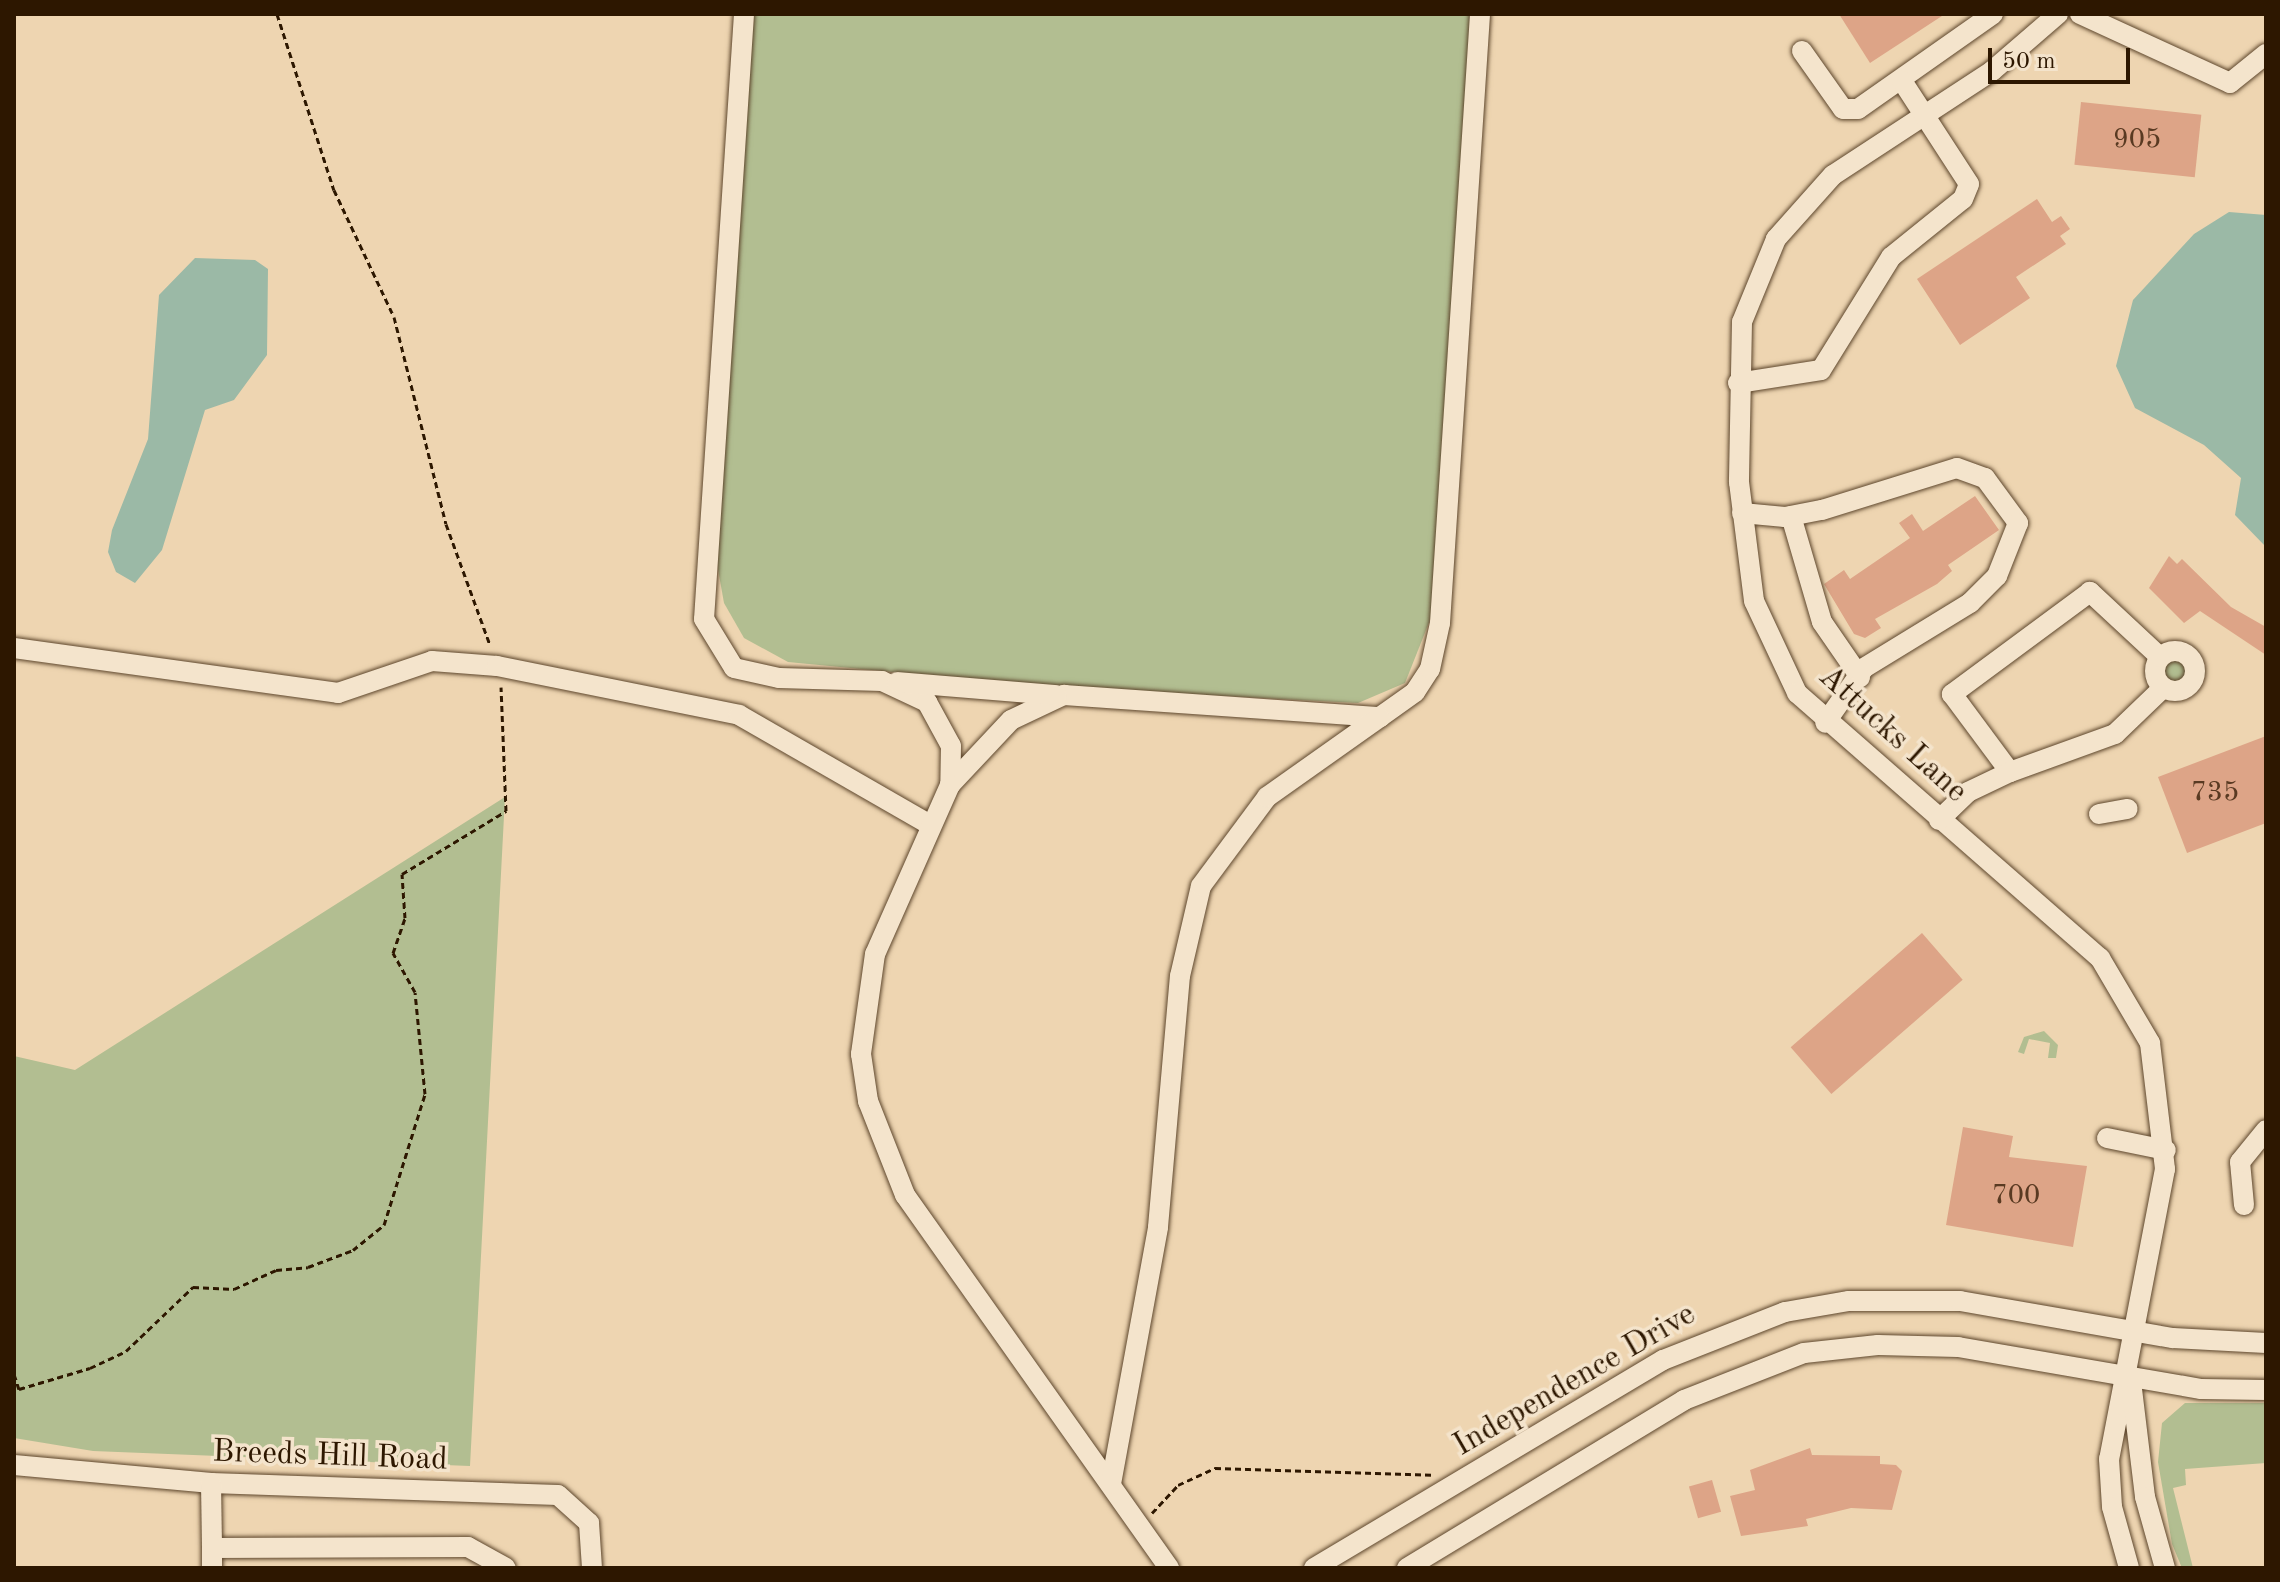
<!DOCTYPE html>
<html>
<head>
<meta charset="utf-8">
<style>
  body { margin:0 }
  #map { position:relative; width:2280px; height:1582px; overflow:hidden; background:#eed5b1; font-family:"Old Standard TT",serif }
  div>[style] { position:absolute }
  .green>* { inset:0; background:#b2be91 }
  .round { border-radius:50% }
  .water>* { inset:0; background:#9bb9a6 }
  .building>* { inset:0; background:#dda487; transform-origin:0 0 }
  .path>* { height:3px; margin-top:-1.5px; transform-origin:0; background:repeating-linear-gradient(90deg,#2d1700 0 6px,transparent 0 10px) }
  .roads { filter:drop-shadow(0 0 2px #5d462c) drop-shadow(0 0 2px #5d462c) }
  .minor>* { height:20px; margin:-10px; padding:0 10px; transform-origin:10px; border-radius:10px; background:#f4e4cc }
  .minor>.ring { margin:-10px; padding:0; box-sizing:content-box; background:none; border:20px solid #f4e4cc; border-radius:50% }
  span { translate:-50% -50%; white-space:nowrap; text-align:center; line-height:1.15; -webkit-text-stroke:7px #f4e4cc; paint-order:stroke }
  .number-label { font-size:28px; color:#593a22 }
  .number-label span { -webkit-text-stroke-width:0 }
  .street-label { font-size:32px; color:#2d1700 }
  .frame { position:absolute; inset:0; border:16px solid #2d1700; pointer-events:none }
  .scale { position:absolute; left:1988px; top:48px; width:142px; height:36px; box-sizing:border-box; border:4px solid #2d1700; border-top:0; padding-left:10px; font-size:24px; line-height:28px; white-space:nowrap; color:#2d1700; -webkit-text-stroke:6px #f4e4cc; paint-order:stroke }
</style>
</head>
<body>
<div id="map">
  <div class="green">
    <div style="clip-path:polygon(754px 14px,1472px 14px,1432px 615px,1405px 683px,1358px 703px,1050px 687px,788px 662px,744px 638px,724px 603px,716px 558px)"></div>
    <div class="round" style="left:2163px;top:659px;width:24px;height:24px"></div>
    <div style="clip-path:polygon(505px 797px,470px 1466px,93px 1451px,14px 1438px,14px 1056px,75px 1070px)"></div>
    <div style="clip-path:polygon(2044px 1031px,2058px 1045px,2056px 1058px,2048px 1058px,2050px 1043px,2029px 1039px,2024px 1054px,2018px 1052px,2024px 1037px)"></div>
    <div style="clip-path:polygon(2185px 1403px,2266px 1403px,2266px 1463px,2185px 1469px,2186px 1485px,2173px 1488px,2193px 1568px,2182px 1568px,2172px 1544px,2158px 1462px,2162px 1423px)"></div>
  </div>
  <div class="water">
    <div style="clip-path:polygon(2229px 212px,2266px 215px,2266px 547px,2235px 515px,2241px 478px,2204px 445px,2135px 408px,2116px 366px,2133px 300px,2194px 234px)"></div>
    <div style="clip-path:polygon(195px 258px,255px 260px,268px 269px,267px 355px,234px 400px,205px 410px,162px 550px,135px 583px,116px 572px,108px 552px,112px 530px,148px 439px,159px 295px)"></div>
  </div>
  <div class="building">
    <div style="clip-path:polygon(1839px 14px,1945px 14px,1870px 63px)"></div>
    <div style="left:2081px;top:102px;width:121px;height:63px;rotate:6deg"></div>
    <div style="clip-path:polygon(2037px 199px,2052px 222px,2061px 216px,2070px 229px,2060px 236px,2066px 244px,2016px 277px,2030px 298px,1960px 345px,1917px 279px)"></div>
    <div style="clip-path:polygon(1975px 496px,1999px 530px,1948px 565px,1952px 571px,1937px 584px,1875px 619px,1881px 628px,1865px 638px,1854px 634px,1824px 584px,1844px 570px,1850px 579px,1910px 538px,1899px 523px,1912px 514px,1923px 531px)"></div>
    <div style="clip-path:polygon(2169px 556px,2177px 564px,2182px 559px,2231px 607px,2266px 627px,2266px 655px,2200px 611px,2184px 623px,2149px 588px)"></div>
    <div style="clip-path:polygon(2266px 736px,2266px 823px,2187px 853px,2158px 777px)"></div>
    <div style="left:1922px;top:933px;width:62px;height:174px;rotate:49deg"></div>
    <div style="clip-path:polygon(1963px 1127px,2013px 1136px,2009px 1157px,2087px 1166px,2073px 1247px,1946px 1225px)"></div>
    <div style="clip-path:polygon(1810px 1448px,1812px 1455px,1880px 1456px,1880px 1464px,1896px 1465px,1902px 1471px,1892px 1510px,1851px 1508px,1806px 1519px,1808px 1526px,1741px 1536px,1730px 1496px,1755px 1490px,1750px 1470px)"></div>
    <div style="left:1712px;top:1480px;width:33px;height:24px;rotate:74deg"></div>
  </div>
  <div class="path">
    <div style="left:277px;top:14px;width:185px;rotate:72.1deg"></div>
    <div style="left:334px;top:190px;width:140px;rotate:64.7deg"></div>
    <div style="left:394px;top:317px;width:213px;rotate:75.9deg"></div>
    <div style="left:446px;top:524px;width:129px;rotate:70deg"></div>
    <div style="left:14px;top:1374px;width:16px;rotate:72deg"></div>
    <div style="left:19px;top:1389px;width:74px;rotate:-16.5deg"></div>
    <div style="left:90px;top:1368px;width:40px;rotate:-25deg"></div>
    <div style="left:126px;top:1351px;width:93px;rotate:-43.7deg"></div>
    <div style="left:193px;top:1287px;width:41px;rotate:2.8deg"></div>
    <div style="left:234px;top:1289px;width:46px;rotate:-24.3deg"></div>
    <div style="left:276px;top:1270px;width:32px;rotate:-5deg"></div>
    <div style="left:308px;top:1267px;width:48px;rotate:-20.7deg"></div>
    <div style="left:353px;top:1250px;width:40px;rotate:-39deg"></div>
    <div style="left:384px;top:1225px;width:137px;rotate:-72.6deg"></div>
    <div style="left:425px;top:1094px;width:102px;rotate:-95.6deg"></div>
    <div style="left:415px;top:992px;width:45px;rotate:-119.4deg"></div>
    <div style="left:393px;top:953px;width:37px;rotate:-71deg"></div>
    <div style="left:405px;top:918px;width:44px;rotate:-93.9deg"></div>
    <div style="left:402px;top:874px;width:122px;rotate:-31.2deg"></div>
    <div style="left:506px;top:811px;width:124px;rotate:-92.3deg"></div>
    <div style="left:1152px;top:1513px;width:38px;rotate:-47deg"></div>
    <div style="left:1178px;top:1485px;width:41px;rotate:-24.7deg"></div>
    <div style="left:1215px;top:1468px;width:217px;rotate:1.8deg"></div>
  </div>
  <div class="roads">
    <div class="minor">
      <div style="left:744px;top:14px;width:606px;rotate:93.78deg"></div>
      <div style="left:704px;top:619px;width:57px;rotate:58.5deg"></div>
      <div style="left:734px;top:668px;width:46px;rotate:12.5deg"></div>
      <div style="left:779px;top:678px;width:103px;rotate:1.7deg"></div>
      <div style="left:882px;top:681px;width:50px;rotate:25deg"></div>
      <div style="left:927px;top:702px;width:50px;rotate:61.4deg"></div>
      <div style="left:951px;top:746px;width:39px;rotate:91deg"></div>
      <div style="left:950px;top:785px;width:89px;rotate:-46.8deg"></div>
      <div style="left:1011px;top:720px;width:59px;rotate:-25.3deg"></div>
      <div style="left:1064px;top:695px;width:317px;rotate:4deg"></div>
      <div style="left:1380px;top:717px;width:43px;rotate:-35.5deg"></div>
      <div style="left:1415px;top:692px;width:27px;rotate:-57deg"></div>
      <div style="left:1430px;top:669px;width:47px;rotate:-77.7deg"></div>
      <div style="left:1440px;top:623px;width:610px;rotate:-86.24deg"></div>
      <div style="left:2058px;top:14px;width:87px;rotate:139.2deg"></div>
      <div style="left:1992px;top:71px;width:190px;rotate:146.8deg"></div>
      <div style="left:1833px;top:175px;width:86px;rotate:131.7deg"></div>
      <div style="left:1776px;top:239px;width:90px;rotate:112.3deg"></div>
      <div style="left:1742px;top:322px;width:160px;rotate:91.1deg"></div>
      <div style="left:1739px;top:482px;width:120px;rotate:82.8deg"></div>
      <div style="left:1754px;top:601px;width:102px;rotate:64.9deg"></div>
      <div style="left:1797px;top:693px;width:403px;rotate:41.2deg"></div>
      <div style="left:2100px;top:958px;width:99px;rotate:59.5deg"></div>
      <div style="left:2150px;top:1043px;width:127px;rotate:83.2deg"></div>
      <div style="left:2165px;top:1169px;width:295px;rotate:100.9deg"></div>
      <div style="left:2109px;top:1459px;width:48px;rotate:86.4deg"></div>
      <div style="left:2112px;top:1507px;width:63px;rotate:74.4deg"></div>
      <div style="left:2080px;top:14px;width:165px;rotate:24.7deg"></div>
      <div style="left:2230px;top:83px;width:46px;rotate:-38.9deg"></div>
      <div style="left:1802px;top:51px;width:71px;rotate:54.7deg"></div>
      <div style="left:1843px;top:109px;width:15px"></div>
      <div style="left:1858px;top:109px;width:165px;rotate:-35.1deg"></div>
      <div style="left:1738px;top:383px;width:84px;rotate:-8.9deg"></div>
      <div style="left:1821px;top:370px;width:133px;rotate:-58.2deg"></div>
      <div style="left:1891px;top:257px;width:92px;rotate:-38.9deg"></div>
      <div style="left:1963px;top:199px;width:16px;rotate:-68deg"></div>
      <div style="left:1969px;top:184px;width:123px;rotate:-123deg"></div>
      <div style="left:1742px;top:513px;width:43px;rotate:5.3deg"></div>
      <div style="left:1785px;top:517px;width:38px;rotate:-11deg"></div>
      <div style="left:1822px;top:510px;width:141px;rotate:-17.3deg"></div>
      <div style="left:1957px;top:468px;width:30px;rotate:20deg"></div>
      <div style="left:1985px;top:478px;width:56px;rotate:53.7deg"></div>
      <div style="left:2018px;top:523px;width:57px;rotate:111.6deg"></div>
      <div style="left:1997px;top:576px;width:38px;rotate:135deg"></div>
      <div style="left:1970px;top:603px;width:124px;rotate:148.5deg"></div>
      <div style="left:1864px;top:668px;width:67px;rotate:125.3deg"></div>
      <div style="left:1791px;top:516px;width:110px;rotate:73.7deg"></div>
      <div style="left:1822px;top:622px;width:67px;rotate:55.4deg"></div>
      <div style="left:14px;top:648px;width:327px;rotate:7.9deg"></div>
      <div style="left:338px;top:693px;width:99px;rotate:-18.8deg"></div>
      <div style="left:432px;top:661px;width:65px;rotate:4.4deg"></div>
      <div style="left:497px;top:666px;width:247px;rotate:11.4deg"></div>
      <div style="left:739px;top:715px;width:220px;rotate:29.9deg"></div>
      <div class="ring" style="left:2155px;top:651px;width:20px;height:20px"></div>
      <div style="left:2160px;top:657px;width:96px;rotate:-137.1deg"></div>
      <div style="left:2090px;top:592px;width:172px;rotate:143.5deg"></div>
      <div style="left:1952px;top:694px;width:97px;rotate:53.4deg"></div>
      <div style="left:2010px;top:772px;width:112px;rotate:-19.9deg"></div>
      <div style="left:2115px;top:734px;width:66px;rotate:-43.8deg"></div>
      <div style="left:897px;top:682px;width:160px;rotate:4.7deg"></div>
      <div style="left:950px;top:785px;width:185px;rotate:113.9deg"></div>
      <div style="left:875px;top:954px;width:101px;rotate:98deg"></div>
      <div style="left:861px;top:1054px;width:48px;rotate:81.5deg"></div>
      <div style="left:868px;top:1101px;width:101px;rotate:68.5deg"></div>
      <div style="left:905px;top:1195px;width:457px;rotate:54.7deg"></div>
      <div style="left:2099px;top:814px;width:29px;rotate:-10deg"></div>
      <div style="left:1939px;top:820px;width:40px;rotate:-44deg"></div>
      <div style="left:1968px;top:792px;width:47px;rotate:-25.5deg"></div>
      <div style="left:2107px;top:1138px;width:60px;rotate:11.5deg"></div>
      <div style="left:2244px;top:1205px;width:43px;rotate:-95.3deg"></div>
      <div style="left:2240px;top:1162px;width:41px;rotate:-50.9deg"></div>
      <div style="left:2131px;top:1381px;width:117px;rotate:83.1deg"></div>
      <div style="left:2145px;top:1497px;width:74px;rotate:74.3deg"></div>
      <div style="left:14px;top:1465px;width:198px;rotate:5.2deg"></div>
      <div style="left:211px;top:1483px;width:347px;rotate:2deg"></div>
      <div style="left:558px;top:1495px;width:42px;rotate:42.1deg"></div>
      <div style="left:589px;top:1523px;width:45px;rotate:86.2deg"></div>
      <div style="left:211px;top:1483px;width:65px;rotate:89.1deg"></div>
      <div style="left:212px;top:1548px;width:256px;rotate:-0.2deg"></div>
      <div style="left:468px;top:1547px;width:43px;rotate:28.9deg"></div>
      <div style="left:1111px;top:1484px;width:261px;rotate:-79.6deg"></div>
      <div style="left:1158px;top:1227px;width:252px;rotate:-85deg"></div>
      <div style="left:1180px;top:976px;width:92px;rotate:-76.9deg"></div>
      <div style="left:1201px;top:886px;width:111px;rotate:-53.4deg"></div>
      <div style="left:1267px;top:797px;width:138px;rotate:-35.3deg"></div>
      <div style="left:212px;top:1568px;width:20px;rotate:-90deg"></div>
      <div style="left:1314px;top:1568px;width:406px;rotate:-30.8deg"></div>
      <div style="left:1663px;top:1360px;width:131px;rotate:-21.5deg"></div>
      <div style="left:1785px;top:1312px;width:65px;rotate:-9.8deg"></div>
      <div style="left:1849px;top:1301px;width:111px"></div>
      <div style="left:1960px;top:1301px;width:216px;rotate:9.9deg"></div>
      <div style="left:2173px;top:1338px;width:93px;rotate:3.1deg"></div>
      <div style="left:1407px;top:1568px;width:324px;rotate:-31.2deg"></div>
      <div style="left:1684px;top:1400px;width:129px;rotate:-21.4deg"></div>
      <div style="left:1804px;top:1353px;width:74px;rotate:-6.2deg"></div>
      <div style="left:1878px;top:1345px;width:80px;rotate:1.4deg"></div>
      <div style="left:1958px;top:1347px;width:247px;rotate:9.8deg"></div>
      <div style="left:2201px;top:1389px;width:65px;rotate:0.9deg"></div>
    </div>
  </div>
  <div class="number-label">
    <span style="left:2137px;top:140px">905</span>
    <span style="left:2215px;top:793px">735</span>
    <span style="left:2016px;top:1196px">700</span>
  </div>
  <div class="street-label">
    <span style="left:1892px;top:735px;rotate:42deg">Attucks Lane</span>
    <span style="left:1575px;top:1381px;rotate:-30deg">Independence Drive</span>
    <span style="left:330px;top:1457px;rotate:2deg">Breeds Hill Road</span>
  </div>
  <div class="frame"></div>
  <div class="scale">50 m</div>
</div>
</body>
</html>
